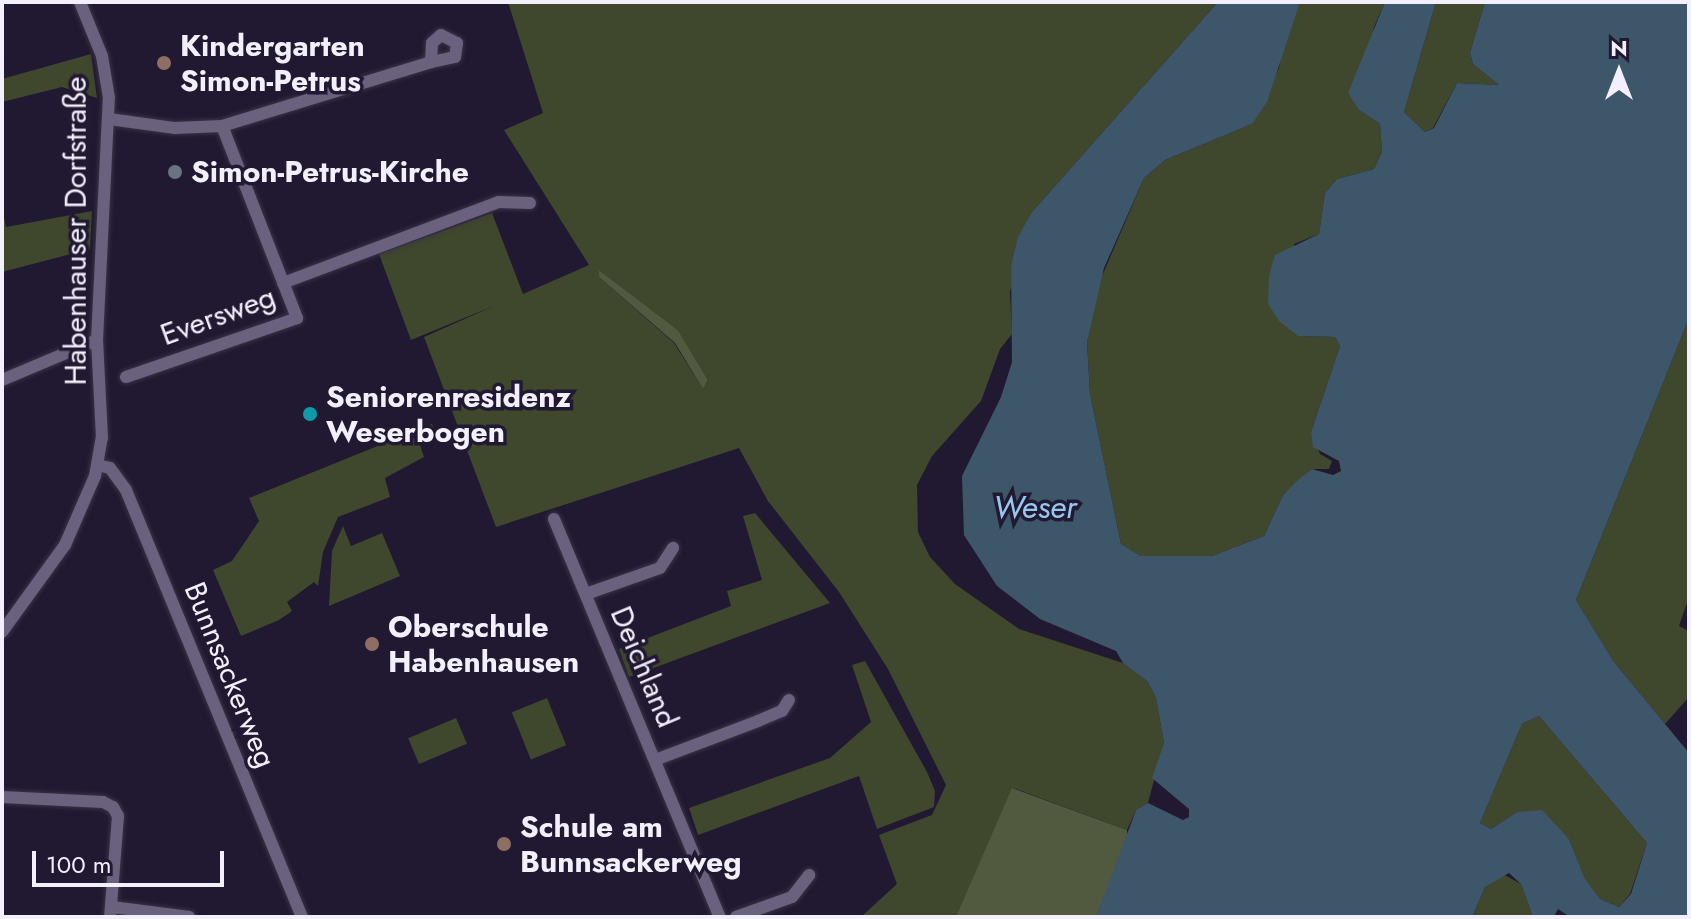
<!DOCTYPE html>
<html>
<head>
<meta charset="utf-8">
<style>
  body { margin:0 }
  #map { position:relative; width:1691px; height:919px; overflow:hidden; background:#211931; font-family:Jost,sans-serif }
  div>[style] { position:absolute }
  .green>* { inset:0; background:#3f472d; transform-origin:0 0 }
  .forest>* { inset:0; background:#515a3e }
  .water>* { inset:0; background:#3d566a }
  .roads { filter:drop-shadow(0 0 2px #393346) drop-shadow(0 0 2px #393346) }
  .minor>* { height:12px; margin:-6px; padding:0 6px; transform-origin:6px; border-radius:6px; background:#6a617e }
  .dots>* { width:22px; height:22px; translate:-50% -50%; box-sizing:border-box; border:4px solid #211931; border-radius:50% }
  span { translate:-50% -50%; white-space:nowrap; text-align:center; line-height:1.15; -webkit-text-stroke:7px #211931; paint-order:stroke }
  .poi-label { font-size:30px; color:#f3effd; font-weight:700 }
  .left { translate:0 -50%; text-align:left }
  .street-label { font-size:30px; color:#f3effd }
  .water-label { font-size:32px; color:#97c7ee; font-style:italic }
  .frame { position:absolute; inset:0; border:4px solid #f3effd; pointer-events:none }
  .north { position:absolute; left:1579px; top:32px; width:80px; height:80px; -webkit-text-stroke:6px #211931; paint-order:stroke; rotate:0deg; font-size:22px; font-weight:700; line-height:32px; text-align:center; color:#f3effd }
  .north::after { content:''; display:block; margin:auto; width:28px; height:36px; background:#f3effd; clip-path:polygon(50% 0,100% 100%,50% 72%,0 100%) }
  .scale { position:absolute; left:32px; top:851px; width:192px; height:36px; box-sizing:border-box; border:4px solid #f3effd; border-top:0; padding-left:10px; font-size:24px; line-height:28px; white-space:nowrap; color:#f3effd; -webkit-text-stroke:6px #211931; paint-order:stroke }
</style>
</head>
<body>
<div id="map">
  <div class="green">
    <div style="clip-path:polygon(evenodd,508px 2px,1218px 2px,1032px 212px,1010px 292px,1012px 334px,1000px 349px,981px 401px,932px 456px,917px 485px,918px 532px,930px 557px,955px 584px,1019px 629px,1123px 663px,1148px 682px,1156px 698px,1164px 743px,1148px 803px,1136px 810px,1127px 830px,1013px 788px,1059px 917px,861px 917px,897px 884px,879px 835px,932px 815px,946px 785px,888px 669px,839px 592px,768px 501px,739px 448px,496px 527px,424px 337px,496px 305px,411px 340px,379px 254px,492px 213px,523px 294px,589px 265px,504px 130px,543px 113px,508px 2px,599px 270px,678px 330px,708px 380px,703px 389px,674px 343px,599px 277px,599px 270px)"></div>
    <div style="clip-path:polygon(1300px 2px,1385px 2px,1374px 27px,1359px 110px,1380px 124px,1382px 152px,1374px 169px,1337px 179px,1325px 193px,1319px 234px,1294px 244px,1298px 336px,1335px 337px,1340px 346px,1311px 432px,1320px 454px,1332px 461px,1329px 469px,1312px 469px,1283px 495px,1264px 536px,1212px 556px,1141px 556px,1121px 544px,1090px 394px,1087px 342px,1097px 288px,1144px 178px,1165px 160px,1252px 124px,1279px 68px,1284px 38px)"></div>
    <div style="clip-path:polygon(1436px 2px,1485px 2px,1470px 53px,1473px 64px,1499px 85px,1457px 83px,1433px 128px,1425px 132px,1404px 112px)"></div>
    <div style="clip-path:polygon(91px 54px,97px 98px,62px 87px,2px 102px,2px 79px)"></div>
    <div style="clip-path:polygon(2px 208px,6px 227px,92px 211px,90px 249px,2px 272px)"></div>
    <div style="clip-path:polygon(1689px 318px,1689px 597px,1679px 626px,1689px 631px,1689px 697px,1665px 724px,1614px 662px,1576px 600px)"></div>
    <div style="clip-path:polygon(432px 424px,438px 437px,420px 445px,424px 457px,385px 478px,390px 497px,338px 517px,323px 552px,318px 586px,314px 582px,287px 602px,292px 611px,279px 620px,241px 636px,213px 570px,232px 561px,259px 521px,249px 498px)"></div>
    <div style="clip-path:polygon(755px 513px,830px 603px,629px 677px,619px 649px,731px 606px,727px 591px,762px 580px,743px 516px)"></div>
    <div style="clip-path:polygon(343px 526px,351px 546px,382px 533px,400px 576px,329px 606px,332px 551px)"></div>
    <div style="clip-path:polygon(865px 661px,927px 772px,935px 791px,934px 807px,877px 829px,859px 776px,698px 835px,689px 808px,830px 758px,871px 722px,852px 665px)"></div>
    <div style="left:547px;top:698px;width:51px;height:38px;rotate:68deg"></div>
    <div style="clip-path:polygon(1539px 716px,1647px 843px,1630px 894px,1619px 907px,1600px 899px,1585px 880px,1569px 839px,1517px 812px,1491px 829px,1480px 823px,1522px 724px)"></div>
    <div style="left:456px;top:718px;width:28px;height:52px;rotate:67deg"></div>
    <div style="clip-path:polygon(1501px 873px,1521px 884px,1533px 917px,1472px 917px,1485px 887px)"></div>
  </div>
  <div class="forest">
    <div style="clip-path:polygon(599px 270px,678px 330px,708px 380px,703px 389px,675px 343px,599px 277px)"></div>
    <div style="clip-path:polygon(1012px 788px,1127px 830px,1127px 843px,1096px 917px,956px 917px)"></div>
  </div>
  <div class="water">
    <div style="clip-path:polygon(evenodd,1218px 2px,1300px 2px,1267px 102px,1252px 124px,1165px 160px,1144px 178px,1104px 268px,1087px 342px,1090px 394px,1121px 544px,1141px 556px,1212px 556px,1264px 536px,1283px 495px,1298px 480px,1312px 469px,1333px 475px,1341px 471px,1339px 461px,1313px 447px,1311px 432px,1340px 346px,1335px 337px,1298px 336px,1279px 321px,1268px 304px,1269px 276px,1275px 255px,1319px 234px,1325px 193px,1337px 179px,1374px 169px,1382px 152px,1380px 124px,1359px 110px,1348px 93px,1385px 2px,1436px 2px,1404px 112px,1425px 132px,1434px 128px,1457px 83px,1499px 85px,1473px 64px,1470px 53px,1485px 2px,1689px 2px,1689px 318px,1576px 600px,1614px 662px,1689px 753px,1689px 917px,1570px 917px,1558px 909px,1554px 917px,1533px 917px,1521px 884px,1509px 873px,1485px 887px,1472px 917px,1096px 917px,1136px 810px,1148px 803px,1183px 820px,1189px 817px,1189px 809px,1152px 778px,1164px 743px,1156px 698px,1148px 682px,1123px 663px,1116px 651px,1040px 619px,997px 586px,964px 535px,962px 476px,1001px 397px,1012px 362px,1011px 266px,1018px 237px,1032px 212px,1218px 2px,1539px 716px,1647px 843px,1631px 894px,1619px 907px,1600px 899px,1585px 879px,1569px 839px,1542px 810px,1517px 812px,1491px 829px,1480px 823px,1522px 724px,1539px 716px)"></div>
  </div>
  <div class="roads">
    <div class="minor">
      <div style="left:441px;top:35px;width:18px;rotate:27deg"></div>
      <div style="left:457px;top:43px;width:14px;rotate:98deg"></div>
      <div style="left:455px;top:57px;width:25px;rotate:168deg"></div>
      <div style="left:431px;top:62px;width:19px;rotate:-87deg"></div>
      <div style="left:432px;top:43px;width:12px;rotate:-42deg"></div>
      <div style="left:109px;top:119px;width:67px;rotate:7.8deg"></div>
      <div style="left:175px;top:128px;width:47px;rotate:-2.4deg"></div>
      <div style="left:222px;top:126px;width:219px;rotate:-17deg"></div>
      <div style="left:283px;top:283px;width:230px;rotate:-20.6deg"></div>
      <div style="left:498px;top:202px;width:32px;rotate:2deg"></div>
      <div style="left:126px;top:377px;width:181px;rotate:-19deg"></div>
      <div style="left:297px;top:318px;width:206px;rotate:-111.3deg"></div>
      <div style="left:2px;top:380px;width:103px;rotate:-22.8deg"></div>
      <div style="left:97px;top:465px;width:13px;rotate:13deg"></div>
      <div style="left:110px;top:468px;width:27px;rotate:54deg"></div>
      <div style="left:126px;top:490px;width:462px;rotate:67.6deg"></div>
      <div style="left:554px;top:519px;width:431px;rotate:67.4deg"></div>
      <div style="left:586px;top:594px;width:78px;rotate:-19.4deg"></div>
      <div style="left:660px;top:568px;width:24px;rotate:-57deg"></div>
      <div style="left:2px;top:632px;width:107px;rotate:-54.1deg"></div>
      <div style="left:65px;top:545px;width:75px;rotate:-66.5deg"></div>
      <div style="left:95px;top:476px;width:39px;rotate:-80deg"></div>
      <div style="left:102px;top:438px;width:98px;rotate:-92.9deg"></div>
      <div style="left:97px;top:340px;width:242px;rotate:-87.2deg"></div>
      <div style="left:109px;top:98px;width:43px;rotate:-99.5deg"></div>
      <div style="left:102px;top:56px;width:58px;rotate:-112.2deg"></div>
      <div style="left:655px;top:760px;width:110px;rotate:-20.7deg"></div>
      <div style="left:758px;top:721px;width:26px;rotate:-23deg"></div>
      <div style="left:782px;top:711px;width:13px;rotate:-58deg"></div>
      <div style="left:2px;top:797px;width:101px;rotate:2.8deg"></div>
      <div style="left:103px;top:802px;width:11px;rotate:27deg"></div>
      <div style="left:113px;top:807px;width:10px;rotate:61deg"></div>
      <div style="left:118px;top:816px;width:101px;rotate:94.5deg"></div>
      <div style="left:112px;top:907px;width:78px;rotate:7.4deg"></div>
      <div style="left:736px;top:917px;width:59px;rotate:-19.7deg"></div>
      <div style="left:792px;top:897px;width:28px;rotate:-52deg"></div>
    </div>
  </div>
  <div class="dots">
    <div style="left:164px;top:63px;background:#8d6e63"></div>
    <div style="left:175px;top:172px;background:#6b7280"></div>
    <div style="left:310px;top:414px;background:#0f9aa8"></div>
    <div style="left:372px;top:644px;background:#8d6e63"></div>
    <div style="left:504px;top:844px;background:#8d6e63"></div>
  </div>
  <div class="poi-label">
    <span class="left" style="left:180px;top:63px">Kindergarten<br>Simon-Petrus</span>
    <span class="left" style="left:191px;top:172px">Simon-Petrus-Kirche</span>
    <span class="left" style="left:326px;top:414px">Seniorenresidenz<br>Weserbogen</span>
    <span class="left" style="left:388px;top:644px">Oberschule<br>Habenhausen</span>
    <span class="left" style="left:520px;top:844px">Schule am<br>Bunnsackerweg</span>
  </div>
  <div class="street-label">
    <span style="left:76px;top:231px;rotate:-90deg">Habenhauser Dorfstraße</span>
    <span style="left:218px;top:316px;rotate:-20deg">Eversweg</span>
    <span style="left:644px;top:667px;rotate:67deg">Deichland</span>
    <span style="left:230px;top:675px;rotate:68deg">Bunnsackerweg</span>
  </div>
  <div class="water-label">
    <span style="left:1035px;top:507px">Weser</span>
  </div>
  <div class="frame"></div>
  <div class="north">N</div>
  <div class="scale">100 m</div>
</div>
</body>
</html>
